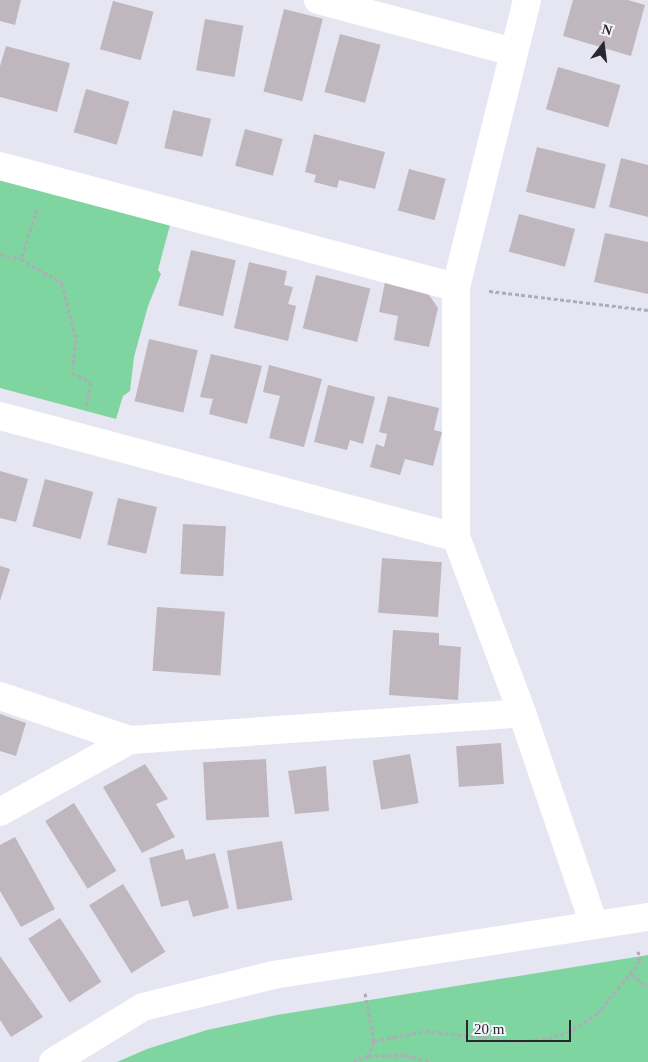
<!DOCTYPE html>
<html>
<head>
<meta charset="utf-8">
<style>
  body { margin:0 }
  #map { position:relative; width:648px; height:1062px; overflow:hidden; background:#e6e6f2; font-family:"Times New Roman",serif }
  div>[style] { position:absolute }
  .green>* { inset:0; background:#7fd5a0 }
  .building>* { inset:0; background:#bfb6be; transform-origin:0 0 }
  .path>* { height:3px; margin-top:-1.5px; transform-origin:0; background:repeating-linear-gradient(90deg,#adadb7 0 4px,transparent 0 6.5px) }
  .street>* { height:28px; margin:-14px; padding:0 14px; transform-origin:14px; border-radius:14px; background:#fff }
  .secondary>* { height:28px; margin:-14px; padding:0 14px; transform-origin:14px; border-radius:14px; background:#fff }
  span { translate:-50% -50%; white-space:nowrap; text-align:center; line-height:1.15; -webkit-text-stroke:4px #f4f3fd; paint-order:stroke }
  .north { position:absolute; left:578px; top:20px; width:50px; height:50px; -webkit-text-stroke:4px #f4f3fd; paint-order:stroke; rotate:15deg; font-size:14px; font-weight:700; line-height:20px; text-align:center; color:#29292d }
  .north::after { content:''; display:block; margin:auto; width:18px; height:22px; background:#29292d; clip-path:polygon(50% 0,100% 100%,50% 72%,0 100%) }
  .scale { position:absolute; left:466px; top:1020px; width:105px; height:22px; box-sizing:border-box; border:2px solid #29292d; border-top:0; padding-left:6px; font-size:15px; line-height:18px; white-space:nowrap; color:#29292d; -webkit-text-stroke:4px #f4f3fd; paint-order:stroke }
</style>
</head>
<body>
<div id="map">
  <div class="green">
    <div style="clip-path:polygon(0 180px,170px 225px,158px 270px,161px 274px,148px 306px,134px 357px,130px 391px,123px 396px,116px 419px,0 388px)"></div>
    <div style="clip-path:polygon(648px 955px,648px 1062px,117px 1062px,147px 1049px,207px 1030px,277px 1015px)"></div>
  </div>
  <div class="building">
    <div style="clip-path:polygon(0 0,21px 0,15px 25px,0 21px)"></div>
    <div style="clip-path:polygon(573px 0,628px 0,645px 5px,631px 56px,563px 36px)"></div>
    <div style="left:113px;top:1px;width:42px;height:50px;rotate:15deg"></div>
    <div style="left:284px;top:9px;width:40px;height:85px;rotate:14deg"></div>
    <div style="left:205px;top:19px;width:39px;height:52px;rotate:10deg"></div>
    <div style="left:340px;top:34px;width:42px;height:60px;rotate:15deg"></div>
    <div style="clip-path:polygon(6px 46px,70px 63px,57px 112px,0 97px,0 66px)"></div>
    <div style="left:558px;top:67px;width:65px;height:44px;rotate:16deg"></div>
    <div style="left:86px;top:89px;width:45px;height:45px;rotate:16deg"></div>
    <div style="left:173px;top:110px;width:39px;height:39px;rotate:13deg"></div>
    <div style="left:245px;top:129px;width:39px;height:38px;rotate:15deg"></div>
    <div style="clip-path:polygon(314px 134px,385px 152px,375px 189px,339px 180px,337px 188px,314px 182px,316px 175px,305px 172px)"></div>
    <div style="left:537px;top:147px;width:71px;height:46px;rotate:14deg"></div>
    <div style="clip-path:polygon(621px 158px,648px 165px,648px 217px,609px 207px)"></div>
    <div style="left:409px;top:169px;width:38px;height:43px;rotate:15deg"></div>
    <div style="left:519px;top:214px;width:58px;height:39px;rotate:15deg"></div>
    <div style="clip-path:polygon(605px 233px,648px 242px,648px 294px,594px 282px)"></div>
    <div style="left:191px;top:250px;width:46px;height:57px;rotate:13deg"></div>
    <div style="clip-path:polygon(249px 262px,287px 271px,284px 285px,293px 287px,288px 304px,296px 306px,288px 341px,234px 328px)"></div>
    <div style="left:316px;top:275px;width:56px;height:55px;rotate:14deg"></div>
    <div style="clip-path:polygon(385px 282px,427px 292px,438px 308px,429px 347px,394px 340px,398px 316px,379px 312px)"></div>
    <div style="left:149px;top:339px;width:50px;height:64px;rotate:13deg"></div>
    <div style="clip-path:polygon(211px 354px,262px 366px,247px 424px,209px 414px,213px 399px,200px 397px)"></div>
    <div style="clip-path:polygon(269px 365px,322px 379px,304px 447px,269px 438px,280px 396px,263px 392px)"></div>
    <div style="clip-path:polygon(328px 385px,375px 397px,363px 444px,350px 440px,347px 450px,314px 442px)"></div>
    <div style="clip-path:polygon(388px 396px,439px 408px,434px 430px,442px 432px,433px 466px,405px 459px,400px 475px,370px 467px,376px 444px,384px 447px,387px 434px,379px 432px)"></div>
    <div style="clip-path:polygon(0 471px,28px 479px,16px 522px,0 518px)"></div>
    <div style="left:45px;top:479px;width:50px;height:49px;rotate:15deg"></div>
    <div style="left:118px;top:498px;width:40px;height:48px;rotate:13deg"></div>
    <div style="left:183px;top:524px;width:43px;height:50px;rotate:3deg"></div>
    <div style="left:382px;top:558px;width:60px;height:55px;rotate:4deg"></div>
    <div style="clip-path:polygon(0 566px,10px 569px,0 601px)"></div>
    <div style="left:157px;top:607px;width:68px;height:64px;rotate:4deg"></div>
    <div style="clip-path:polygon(393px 630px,439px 633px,439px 645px,461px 647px,458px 700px,389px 695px)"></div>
    <div style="clip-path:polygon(0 714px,26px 723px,16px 756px,0 751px)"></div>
    <div style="left:501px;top:743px;width:41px;height:45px;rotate:86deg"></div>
    <div style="left:410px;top:754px;width:50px;height:38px;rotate:80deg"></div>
    <div style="left:266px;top:759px;width:58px;height:63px;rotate:87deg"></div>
    <div style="clip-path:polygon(145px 764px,168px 799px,156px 804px,175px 837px,142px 853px,103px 787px)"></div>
    <div style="clip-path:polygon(326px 766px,329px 811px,295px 814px,288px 771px)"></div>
    <div style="left:74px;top:803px;width:80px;height:34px;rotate:58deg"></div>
    <div style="clip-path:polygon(15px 837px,55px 909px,21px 927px,0 891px,0 845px)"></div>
    <div style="left:282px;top:841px;width:60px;height:56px;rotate:80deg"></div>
    <div style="clip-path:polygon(183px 849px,186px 860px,215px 853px,229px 908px,193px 917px,188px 900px,161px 907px,149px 858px)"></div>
    <div style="left:123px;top:884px;width:80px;height:40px;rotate:58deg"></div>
    <div style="left:60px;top:918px;width:76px;height:38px;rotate:57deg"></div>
    <div style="clip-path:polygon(0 956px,43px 1017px,11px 1037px,0 1020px)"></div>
  </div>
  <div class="path">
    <div style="left:37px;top:209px;width:52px;rotate:107.7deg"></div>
    <div style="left:21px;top:259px;width:48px;rotate:30.3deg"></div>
    <div style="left:62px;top:283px;width:59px;rotate:76.2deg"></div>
    <div style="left:76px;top:340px;width:33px;rotate:97deg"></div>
    <div style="left:72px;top:373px;width:21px;rotate:25deg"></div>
    <div style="left:91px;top:382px;width:24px;rotate:102deg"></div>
    <div style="left:0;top:254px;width:22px;rotate:13deg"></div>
    <div style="left:489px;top:291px;width:160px;rotate:6.8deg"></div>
    <div style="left:631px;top:974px;width:21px;rotate:37deg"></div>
    <div style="left:365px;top:993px;width:49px;rotate:79.4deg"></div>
    <div style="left:374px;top:1041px;width:16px;rotate:112deg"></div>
    <div style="left:374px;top:1041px;width:52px;rotate:-11.1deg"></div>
    <div style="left:425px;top:1031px;width:92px;rotate:6.3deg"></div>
    <div style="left:516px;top:1041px;width:32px;rotate:-4deg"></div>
    <div style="left:548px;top:1039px;width:27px;rotate:-20deg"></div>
    <div style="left:573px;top:1030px;width:29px;rotate:-34deg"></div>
    <div style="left:597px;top:1014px;width:68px;rotate:-50.9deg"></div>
    <div style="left:640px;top:961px;width:10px;rotate:-101deg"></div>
    <div style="left:353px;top:1062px;width:16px;rotate:-22deg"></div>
    <div style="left:368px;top:1056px;width:38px;rotate:-2deg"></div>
    <div style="left:406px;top:1055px;width:25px;rotate:16deg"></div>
  </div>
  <div class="street">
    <div style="left:318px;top:0;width:202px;rotate:14.9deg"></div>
    <div style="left:527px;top:0;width:296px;rotate:103.9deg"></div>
    <div style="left:456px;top:287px;width:250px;rotate:90deg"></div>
    <div style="left:456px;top:537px;width:188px;rotate:69.4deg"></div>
    <div style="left:522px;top:713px;width:224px;rotate:71.2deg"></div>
    <div style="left:0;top:166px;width:472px;rotate:14.9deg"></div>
    <div style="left:0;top:416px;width:472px;rotate:14.9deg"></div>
    <div style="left:0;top:696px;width:137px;rotate:18.7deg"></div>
    <div style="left:0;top:812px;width:149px;rotate:-29deg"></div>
    <div style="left:130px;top:740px;width:393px;rotate:-3.9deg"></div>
  </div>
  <div class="secondary">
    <div style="left:53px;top:1062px;width:105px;rotate:-31.4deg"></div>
    <div style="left:143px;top:1007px;width:134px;rotate:-13.8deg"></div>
    <div style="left:273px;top:975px;width:379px;rotate:-8.8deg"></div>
  </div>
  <div class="north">N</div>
  <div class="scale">20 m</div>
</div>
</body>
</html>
